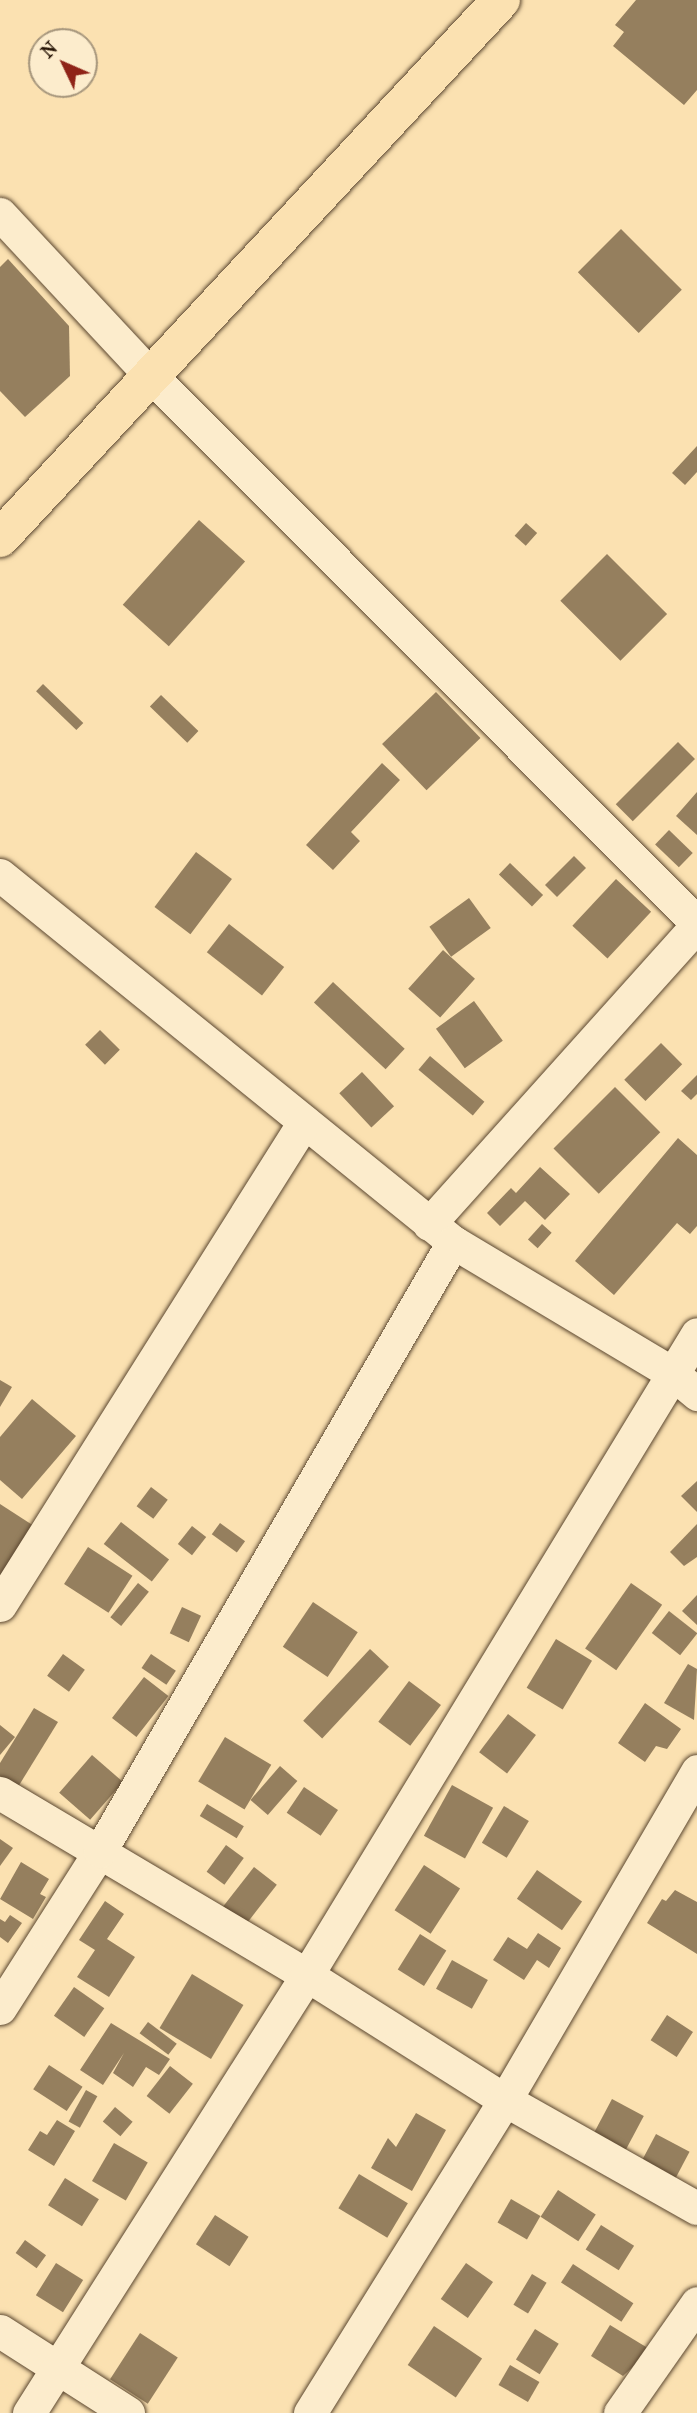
<!DOCTYPE html>
<html>
<head>
<meta charset="utf-8">
<style>
  body { margin:0 }
  #map { position:relative; width:697px; height:2413px; overflow:hidden; background:#fbe1b1; font-family:"IM FELL French Canon",serif }
  div>[style] { position:absolute }
  .building>* { inset:0; background:#957f5e; transform-origin:0 0 }
  .roads { filter:drop-shadow(0 0 2px #5b4730) drop-shadow(0 0 2px #5b4730) }
  .minor>* { height:33px; margin:-16.5px; padding:0 16.5px; transform-origin:16.5px; border-radius:16.5px; background:#fceccc }
  .major>* { height:38px; margin:-19px; padding:0 19px; transform-origin:19px; border-radius:19px; background:#fbe1b1 }
  span { translate:-50% -50%; white-space:nowrap; text-align:center; line-height:1.15; -webkit-text-stroke:7px #fceccc; paint-order:stroke }
  .north { position:absolute; left:28px; top:28px; width:70px; height:70px; box-sizing:border-box; background:#fceccc; border:2px solid #a6967c; border-radius:50%; rotate:314deg; font-size:19px; font-weight:700; line-height:28px; text-align:center; color:#261405 }
  .north::after { content:''; display:block; margin:auto; width:24px; height:32px; background:#8f2418; clip-path:polygon(50% 0,100% 100%,50% 72%,0 100%) }
</style>
</head>
<body>
<div id="map">
  <div class="building">
    <div style="clip-path:polygon(636px 0,697px 0,697px 90px,684px 105px,613px 46px,624px 32px,615px 25px)"></div>
    <div style="left:621px;top:229px;width:86px;height:61px;rotate:45deg"></div>
    <div style="clip-path:polygon(8px 259px,69px 326px,70px 376px,25px 417px,0 391px,0 267px)"></div>
    <div style="clip-path:polygon(697px 446px,697px 472px,685px 485px,672px 473px)"></div>
    <div style="left:199px;top:520px;width:62px;height:114px;rotate:42deg"></div>
    <div style="left:526px;top:523px;width:15px;height:17px;rotate:42deg"></div>
    <div style="left:607px;top:554px;width:85px;height:66px;rotate:45deg"></div>
    <div style="left:43px;top:684px;width:56px;height:10px;rotate:44deg"></div>
    <div style="left:436px;top:692px;width:64px;height:75px;rotate:46deg"></div>
    <div style="left:161px;top:695px;width:52px;height:16px;rotate:44deg"></div>
    <div style="left:678px;top:742px;width:24px;height:88px;rotate:45deg"></div>
    <div style="clip-path:polygon(382px 763px,400px 780px,351px 832px,360px 841px,333px 870px,306px 845px)"></div>
    <div style="clip-path:polygon(697px 792px,697px 835px,676px 816px)"></div>
    <div style="left:669px;top:830px;width:33px;height:20px;rotate:44deg"></div>
    <div style="left:196px;top:852px;width:45px;height:69px;rotate:37deg"></div>
    <div style="left:574px;top:856px;width:17px;height:41px;rotate:45deg"></div>
    <div style="left:510px;top:863px;width:46px;height:16px;rotate:44deg"></div>
    <div style="left:616px;top:879px;width:48px;height:64px;rotate:43deg"></div>
    <div style="left:469px;top:898px;width:37px;height:49px;rotate:54deg"></div>
    <div style="left:229px;top:924px;width:70px;height:36px;rotate:38deg"></div>
    <div style="left:443px;top:950px;width:43px;height:52px;rotate:42deg"></div>
    <div style="left:333px;top:982px;width:98px;height:28px;rotate:43deg"></div>
    <div style="left:474px;top:1001px;width:49px;height:47px;rotate:54deg"></div>
    <div style="left:100px;top:1030px;width:28px;height:21px;rotate:45deg"></div>
    <div style="left:661px;top:1043px;width:30px;height:52px;rotate:45deg"></div>
    <div style="left:430px;top:1056px;width:71px;height:18px;rotate:40deg"></div>
    <div style="left:362px;top:1072px;width:47px;height:31px;rotate:47deg"></div>
    <div style="clip-path:polygon(697px 1075px,697px 1094px,691px 1100px,681px 1091px)"></div>
    <div style="left:615px;top:1087px;width:64px;height:87px;rotate:45deg"></div>
    <div style="clip-path:polygon(678px 1138px,697px 1155px,697px 1226px,690px 1234px,677px 1223px,614px 1295px,575px 1261px)"></div>
    <div style="clip-path:polygon(540px 1167px,570px 1194px,545px 1220px,525px 1201px,500px 1226px,487px 1213px,511px 1188px,516px 1193px)"></div>
    <div style="left:542px;top:1224px;width:13px;height:21px;rotate:42deg"></div>
    <div style="clip-path:polygon(0 1380px,12px 1387px,0 1407px)"></div>
    <div style="clip-path:polygon(32px 1399px,76px 1436px,22px 1499px,0 1480px,0 1437px)"></div>
    <div style="clip-path:polygon(697px 1481px,697px 1512px,681px 1496px)"></div>
    <div style="left:151px;top:1487px;width:21px;height:24px;rotate:37deg"></div>
    <div style="clip-path:polygon(0 1504px,34px 1526px,0 1577px)"></div>
    <div style="left:121px;top:1522px;width:61px;height:28px;rotate:38deg"></div>
    <div style="left:220px;top:1523px;width:31px;height:14px;rotate:36deg"></div>
    <div style="clip-path:polygon(697px 1524px,697px 1557px,684px 1566px,670px 1552px)"></div>
    <div style="left:192px;top:1526px;width:18px;height:23px;rotate:38deg"></div>
    <div style="left:88px;top:1547px;width:53px;height:44px;rotate:33deg"></div>
    <div style="left:138px;top:1583px;width:14px;height:44px;rotate:39deg"></div>
    <div style="left:631px;top:1583px;width:38px;height:80px;rotate:35deg"></div>
    <div style="clip-path:polygon(697px 1595px,697px 1625px,682px 1611px)"></div>
    <div style="left:313px;top:1602px;width:54px;height:54px;rotate:34deg"></div>
    <div style="left:182px;top:1607px;width:21px;height:29px;rotate:25deg"></div>
    <div style="left:669px;top:1611px;width:36px;height:28px;rotate:38deg"></div>
    <div style="left:556px;top:1639px;width:42px;height:57px;rotate:31deg"></div>
    <div style="left:370px;top:1649px;width:26px;height:98px;rotate:43deg"></div>
    <div style="left:63px;top:1654px;width:27px;height:27px;rotate:36deg"></div>
    <div style="left:151px;top:1654px;width:30px;height:17px;rotate:34deg"></div>
    <div style="clip-path:polygon(688px 1664px,697px 1669px,694px 1720px,664px 1703px)"></div>
    <div style="left:144px;top:1677px;width:31px;height:52px;rotate:38deg"></div>
    <div style="left:409px;top:1681px;width:40px;height:51px;rotate:37deg"></div>
    <div style="clip-path:polygon(645px 1703px,681px 1729px,667px 1749px,656px 1746px,645px 1762px,618px 1743px)"></div>
    <div style="clip-path:polygon(34px 1708px,58px 1722px,18px 1787px,0 1776px,0 1763px)"></div>
    <div style="left:508px;top:1714px;width:35px;height:48px;rotate:37deg"></div>
    <div style="clip-path:polygon(0 1725px,15px 1737px,0 1755px)"></div>
    <div style="left:225px;top:1737px;width:54px;height:52px;rotate:31deg"></div>
    <div style="left:92px;top:1755px;width:41px;height:50px;rotate:41deg"></div>
    <div style="left:280px;top:1766px;width:23px;height:45px;rotate:41deg"></div>
    <div style="left:452px;top:1785px;width:47px;height:58px;rotate:29deg"></div>
    <div style="left:304px;top:1787px;width:41px;height:31px;rotate:34deg"></div>
    <div style="left:207px;top:1804px;width:43px;height:14px;rotate:31deg"></div>
    <div style="left:504px;top:1806px;width:29px;height:43px;rotate:31deg"></div>
    <div style="clip-path:polygon(0 1839px,13px 1848px,0 1866px)"></div>
    <div style="left:226px;top:1845px;width:22px;height:33px;rotate:36deg"></div>
    <div style="clip-path:polygon(21px 1862px,49px 1879px,40px 1894px,46px 1897px,33px 1919px,0 1899px)"></div>
    <div style="left:424px;top:1865px;width:43px;height:54px;rotate:33deg"></div>
    <div style="left:254px;top:1867px;width:29px;height:61px;rotate:38deg"></div>
    <div style="left:537px;top:1870px;width:55px;height:35px;rotate:35deg"></div>
    <div style="clip-path:polygon(675px 1890px,697px 1902px,697px 1954px,647px 1923px,662px 1899px,666px 1901px)"></div>
    <div style="clip-path:polygon(105px 1901px,124px 1914px,107px 1939px,135px 1957px,109px 1997px,77px 1977px,95px 1950px,79px 1940px)"></div>
    <div style="clip-path:polygon(10px 1915px,22px 1923px,8px 1943px,0 1937px,0 1919px,5px 1922px)"></div>
    <div style="clip-path:polygon(538px 1933px,561px 1948px,549px 1968px,537px 1960px,524px 1980px,493px 1960px,508px 1937px,527px 1949px)"></div>
    <div style="left:420px;top:1934px;width:31px;height:42px;rotate:32deg"></div>
    <div style="left:452px;top:1960px;width:41px;height:33px;rotate:29deg"></div>
    <div style="left:192px;top:1974px;width:60px;height:63px;rotate:31deg"></div>
    <div style="left:74px;top:1987px;width:37px;height:35px;rotate:35deg"></div>
    <div style="left:667px;top:2015px;width:31px;height:30px;rotate:33deg"></div>
    <div style="left:148px;top:2022px;width:36px;height:14px;rotate:37deg"></div>
    <div style="clip-path:polygon(111px 2023px,170px 2059px,159px 2075px,146px 2067px,133px 2087px,113px 2073px,124px 2053px,103px 2085px,80px 2070px)"></div>
    <div style="left:49px;top:2065px;width:40px;height:29px;rotate:33deg"></div>
    <div style="left:170px;top:2066px;width:29px;height:38px;rotate:38deg"></div>
    <div style="left:86px;top:2090px;width:13px;height:36px;rotate:29deg"></div>
    <div style="left:612px;top:2099px;width:36px;height:40px;rotate:28deg"></div>
    <div style="left:115px;top:2107px;width:23px;height:19px;rotate:40deg"></div>
    <div style="clip-path:polygon(416px 2113px,446px 2130px,412px 2191px,371px 2168px,388px 2138px,396px 2147px)"></div>
    <div style="clip-path:polygon(57px 2120px,75px 2131px,54px 2166px,28px 2150px,40px 2131px,47px 2135px)"></div>
    <div style="left:656px;top:2134px;width:38px;height:33px;rotate:28deg"></div>
    <div style="left:114px;top:2143px;width:39px;height:44px;rotate:30deg"></div>
    <div style="left:359px;top:2174px;width:57px;height:40px;rotate:31deg"></div>
    <div style="left:65px;top:2178px;width:40px;height:32px;rotate:32deg"></div>
    <div style="left:558px;top:2190px;width:45px;height:32px;rotate:33deg"></div>
    <div style="left:511px;top:2199px;width:34px;height:27px;rotate:30deg"></div>
    <div style="left:215px;top:2215px;width:40px;height:35px;rotate:33deg"></div>
    <div style="left:601px;top:2225px;width:39px;height:29px;rotate:32deg"></div>
    <div style="left:25px;top:2240px;width:26px;height:16px;rotate:36deg"></div>
    <div style="left:56px;top:2263px;width:32px;height:38px;rotate:32deg"></div>
    <div style="left:466px;top:2263px;width:33px;height:44px;rotate:35deg"></div>
    <div style="left:573px;top:2264px;width:72px;height:22px;rotate:33deg"></div>
    <div style="left:532px;top:2274px;width:17px;height:36px;rotate:31deg"></div>
    <div style="clip-path:polygon(610px 2325px,651px 2350px,623px 2376px,591px 2356px)"></div>
    <div style="left:434px;top:2326px;width:58px;height:47px;rotate:34deg"></div>
    <div style="left:535px;top:2329px;width:28px;height:36px;rotate:32deg"></div>
    <div style="left:140px;top:2333px;width:45px;height:55px;rotate:33deg"></div>
    <div style="left:510px;top:2365px;width:34px;height:23px;rotate:30deg"></div>
  </div>
  <div class="roads">
    <div class="minor">
      <div style="left:0;top:214px;width:223px;rotate:47deg"></div>
      <div style="left:152px;top:377px;width:771px;rotate:45.05deg"></div>
      <div style="left:0;top:875px;width:583px;rotate:39.01deg"></div>
      <div style="left:453px;top:1242px;width:255px;rotate:30.9deg"></div>
      <div style="left:672px;top:1373px;width:33px;rotate:40deg"></div>
      <div style="left:429px;top:1224px;width:402px;rotate:-48.1deg"></div>
      <div style="left:0;top:1605px;width:571px;rotate:-57.81deg"></div>
      <div style="left:0;top:1793px;width:357px;rotate:30.7deg"></div>
      <div style="left:307px;top:1975px;width:234px;rotate:32.3deg"></div>
      <div style="left:505px;top:2100px;width:220px;rotate:29.4deg"></div>
      <div style="left:0;top:2008px;width:186px;rotate:-57.5deg"></div>
      <div style="left:100px;top:1851px;width:704px;rotate:-59.9deg"></div>
      <div style="left:0;top:2331px;width:152px;rotate:32.6deg"></div>
      <div style="left:29px;top:2413px;width:519px;rotate:-57.6deg"></div>
      <div style="left:307px;top:1975px;width:750px;rotate:-58.68deg"></div>
      <div style="left:310px;top:2413px;width:369px;rotate:-58.1deg"></div>
      <div style="left:505px;top:2100px;width:381px;rotate:-59.7deg"></div>
      <div style="left:620px;top:2413px;width:134px;rotate:-55deg"></div>
    </div>
    <div class="major">
      <div style="left:0;top:538px;width:735px;rotate:-47.04deg"></div>
    </div>
  </div>
  <div class="north">N</div>
</div>
</body>
</html>
